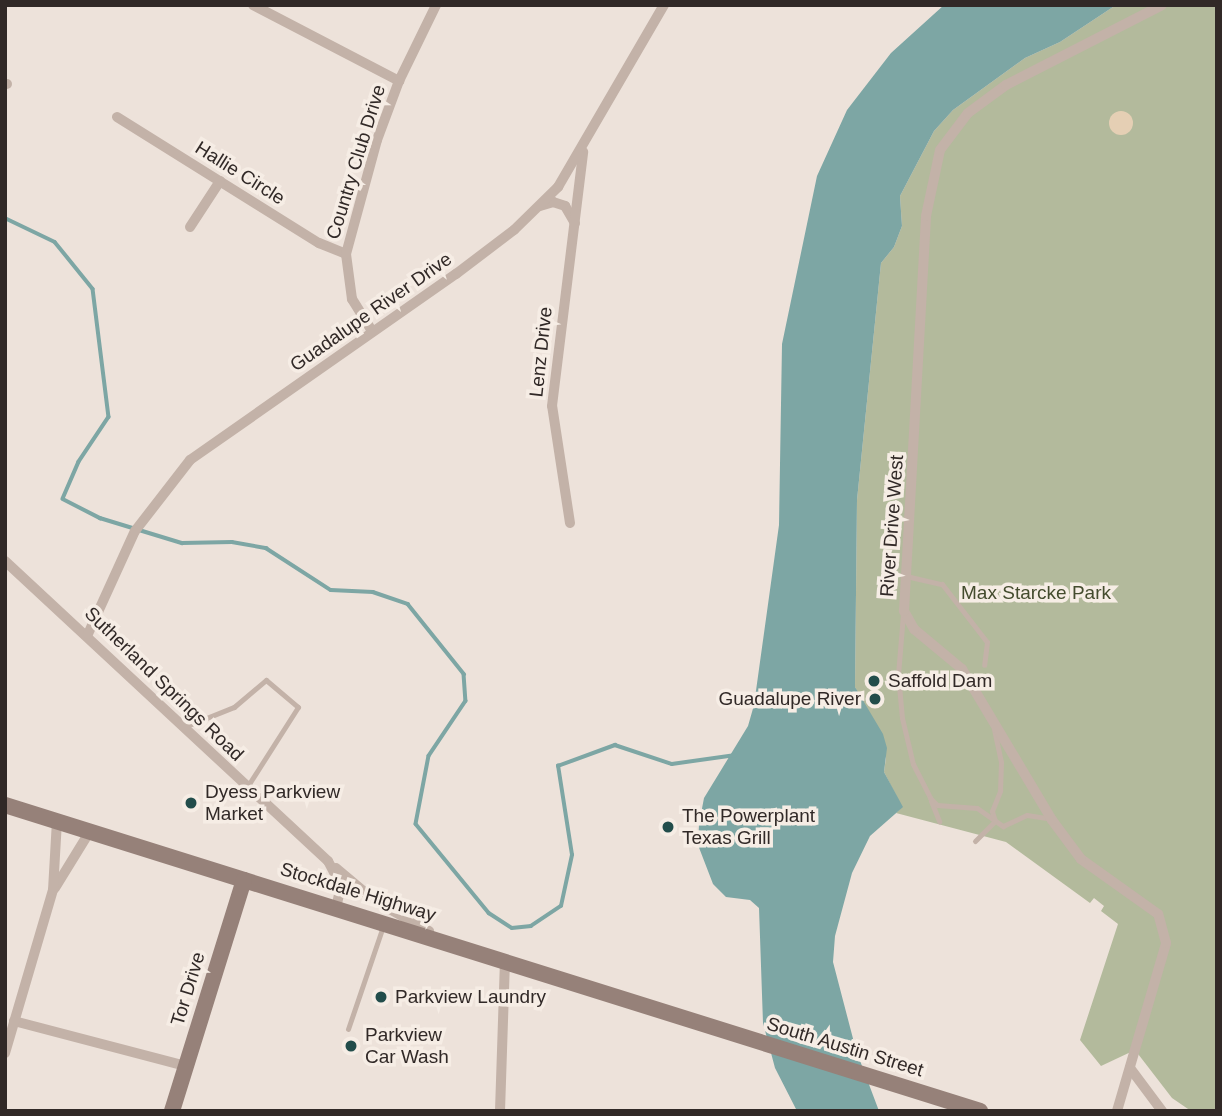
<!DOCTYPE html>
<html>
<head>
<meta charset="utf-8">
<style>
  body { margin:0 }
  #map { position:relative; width:1222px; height:1116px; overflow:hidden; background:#ede2da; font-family:Helvetica,sans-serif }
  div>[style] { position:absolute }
  .green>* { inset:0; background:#b3ba9c }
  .sand>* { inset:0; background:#e5cfb4 }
  .round { border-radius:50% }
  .water>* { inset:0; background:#7da6a4 }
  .stream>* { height:3.5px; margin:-1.75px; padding:0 1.75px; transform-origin:1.75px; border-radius:1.75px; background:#7da6a4 }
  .lane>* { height:5px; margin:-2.5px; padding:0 2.5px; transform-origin:2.5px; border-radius:2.5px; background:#c3b2a8 }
  .street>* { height:10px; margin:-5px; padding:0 5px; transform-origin:5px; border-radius:5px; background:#c3b2a8 }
  .secondary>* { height:16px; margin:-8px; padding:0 8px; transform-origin:8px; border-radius:8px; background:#968179 }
  .dots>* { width:19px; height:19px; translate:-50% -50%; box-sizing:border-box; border:4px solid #f6ede5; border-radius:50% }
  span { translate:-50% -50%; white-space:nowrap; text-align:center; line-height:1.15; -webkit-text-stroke:7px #f6ede5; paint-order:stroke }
  .street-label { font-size:19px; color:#312927 }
  .park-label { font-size:19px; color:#444c2e }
  .poi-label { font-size:19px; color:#312927 }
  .left { translate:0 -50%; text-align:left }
  .right { translate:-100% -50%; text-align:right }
  .frame { position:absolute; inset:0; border:7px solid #312927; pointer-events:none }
</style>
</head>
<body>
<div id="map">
  <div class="green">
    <div style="clip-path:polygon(1116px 5px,1217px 5px,1217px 1111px,1191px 1111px,1172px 1098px,1135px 1050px,1101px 1066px,1080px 1040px,1118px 924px,1101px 911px,1104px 906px,1094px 898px,1090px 903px,1006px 842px,896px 813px,902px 807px,884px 772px,886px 758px,855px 687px,857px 500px,881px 263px,894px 247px,902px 226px,900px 196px,934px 131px,953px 110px,1025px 58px,1060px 42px)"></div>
  </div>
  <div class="sand">
    <div class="round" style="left:1109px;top:111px;width:24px;height:24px"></div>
  </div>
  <div class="water">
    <div style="clip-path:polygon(944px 5px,1116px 5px,1060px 42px,1025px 58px,953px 110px,934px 131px,900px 196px,902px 226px,894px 247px,881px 263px,857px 500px,855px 687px,883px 734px,887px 748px,884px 772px,903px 807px,870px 836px,852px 873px,835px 936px,833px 962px,856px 1050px,879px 1111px,797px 1111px,775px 1068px,763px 1023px,759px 908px,750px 900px,726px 897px,713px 884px,698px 845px,699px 824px,704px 798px,748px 726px,754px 705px,779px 525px,782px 344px,817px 176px,847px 110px,891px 53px)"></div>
  </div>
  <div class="stream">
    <div style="left:5px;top:218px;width:55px;rotate:25.6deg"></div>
    <div style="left:55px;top:242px;width:60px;rotate:51deg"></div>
    <div style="left:93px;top:289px;width:129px;rotate:82.9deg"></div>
    <div style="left:109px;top:417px;width:54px;rotate:123.7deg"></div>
    <div style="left:79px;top:462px;width:40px;rotate:113.4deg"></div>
    <div style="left:63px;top:499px;width:42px;rotate:27.2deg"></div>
    <div style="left:100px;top:518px;width:86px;rotate:17deg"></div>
    <div style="left:182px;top:543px;width:50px;rotate:-1.1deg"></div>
    <div style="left:232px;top:542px;width:35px;rotate:10deg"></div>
    <div style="left:266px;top:548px;width:77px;rotate:32.9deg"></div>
    <div style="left:331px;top:590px;width:42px;rotate:2.7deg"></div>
    <div style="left:373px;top:592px;width:37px;rotate:19deg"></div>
    <div style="left:408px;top:604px;width:90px;rotate:51.3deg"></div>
    <div style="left:464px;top:674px;width:27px;rotate:86deg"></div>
    <div style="left:466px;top:701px;width:66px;rotate:123.9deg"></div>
    <div style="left:429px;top:756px;width:69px;rotate:100.8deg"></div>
    <div style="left:416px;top:824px;width:115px;rotate:50.6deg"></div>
    <div style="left:489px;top:913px;width:27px;rotate:33deg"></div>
    <div style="left:512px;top:928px;width:19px;rotate:-6deg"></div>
    <div style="left:531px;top:926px;width:36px;rotate:-34deg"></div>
    <div style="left:561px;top:906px;width:52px;rotate:-77.8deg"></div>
    <div style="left:572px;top:855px;width:90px;rotate:-98.9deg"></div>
    <div style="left:558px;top:766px;width:61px;rotate:-20.2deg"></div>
    <div style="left:615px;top:745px;width:60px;rotate:18.4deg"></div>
    <div style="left:672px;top:764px;width:64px;rotate:-8.1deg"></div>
  </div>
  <div class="lane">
    <div style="left:906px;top:576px;width:37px;rotate:13deg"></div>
    <div style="left:942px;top:584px;width:73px;rotate:52.2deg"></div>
    <div style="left:987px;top:642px;width:23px;rotate:97deg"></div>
    <div style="left:903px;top:614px;width:61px;rotate:94.7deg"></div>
    <div style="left:898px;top:675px;width:43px;rotate:84.7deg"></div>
    <div style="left:902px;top:718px;width:47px;rotate:76.6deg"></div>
    <div style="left:913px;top:764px;width:38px;rotate:63deg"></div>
    <div style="left:930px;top:798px;width:10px;rotate:45deg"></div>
    <div style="left:937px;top:805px;width:40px;rotate:4.3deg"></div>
    <div style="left:977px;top:808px;width:32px;rotate:35deg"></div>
    <div style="left:1003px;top:826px;width:26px;rotate:-25deg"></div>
    <div style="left:1027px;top:815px;width:20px;rotate:9deg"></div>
    <div style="left:184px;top:727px;width:54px;rotate:-21.8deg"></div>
    <div style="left:234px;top:707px;width:42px;rotate:-40.2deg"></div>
    <div style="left:266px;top:680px;width:42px;rotate:40.2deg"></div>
    <div style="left:298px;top:707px;width:95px;rotate:122.5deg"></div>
    <div style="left:931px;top:801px;width:22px;rotate:68deg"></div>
    <div style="left:975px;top:841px;width:28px;rotate:-45deg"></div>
    <div style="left:995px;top:821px;width:10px;rotate:-107deg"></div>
    <div style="left:992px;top:811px;width:22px;rotate:-68deg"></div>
    <div style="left:1000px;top:791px;width:29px;rotate:-88deg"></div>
    <div style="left:1001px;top:762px;width:34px;rotate:-102deg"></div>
    <div style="left:348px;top:1029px;width:109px;rotate:-71.2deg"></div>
  </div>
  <div class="street">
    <div style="left:253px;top:5px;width:165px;rotate:27.5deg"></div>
    <div style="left:5px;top:84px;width:2px"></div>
    <div style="left:117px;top:117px;width:238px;rotate:32deg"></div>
    <div style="left:319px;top:243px;width:29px;rotate:22deg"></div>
    <div style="left:540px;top:206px;width:14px;rotate:-17deg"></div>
    <div style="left:553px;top:202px;width:13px;rotate:18deg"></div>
    <div style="left:565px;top:206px;width:20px;rotate:60deg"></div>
    <div style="left:190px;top:227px;width:55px;rotate:-56.9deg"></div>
    <div style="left:372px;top:331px;width:38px;rotate:-122deg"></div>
    <div style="left:352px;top:299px;width:45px;rotate:-97.6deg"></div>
    <div style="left:346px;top:254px;width:118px;rotate:-74.8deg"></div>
    <div style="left:377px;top:140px;width:63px;rotate:-69.6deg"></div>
    <div style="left:399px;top:81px;width:85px;rotate:-64deg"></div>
    <div style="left:570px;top:523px;width:118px;rotate:-98.7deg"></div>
    <div style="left:552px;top:406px;width:256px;rotate:-83deg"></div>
    <div style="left:5px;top:561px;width:441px;rotate:42.9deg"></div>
    <div style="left:328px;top:861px;width:27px;rotate:62deg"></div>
    <div style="left:341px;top:885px;width:24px;rotate:102deg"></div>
    <div style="left:88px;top:634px;width:113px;rotate:-65.5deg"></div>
    <div style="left:135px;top:531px;width:90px;rotate:-52.2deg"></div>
    <div style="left:190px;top:460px;width:325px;rotate:-35deg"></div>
    <div style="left:456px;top:274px;width:73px;rotate:-37.2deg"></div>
    <div style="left:514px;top:230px;width:62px;rotate:-44.3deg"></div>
    <div style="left:558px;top:187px;width:211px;rotate:-59.8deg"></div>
    <div style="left:336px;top:868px;width:51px;rotate:40.2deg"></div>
    <div style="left:375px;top:901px;width:62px;rotate:29.1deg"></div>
    <div style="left:55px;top:888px;width:67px;rotate:-58.4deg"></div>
    <div style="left:14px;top:1021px;width:178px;rotate:14.7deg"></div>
    <div style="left:5px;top:1053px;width:170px;rotate:-73.6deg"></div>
    <div style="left:53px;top:890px;width:69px;rotate:-86.7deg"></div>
    <div style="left:1130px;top:1068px;width:54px;rotate:53.3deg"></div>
    <div style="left:500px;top:1111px;width:151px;rotate:-88.1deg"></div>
    <div style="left:1117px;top:1111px;width:175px;rotate:-73.7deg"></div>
    <div style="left:1166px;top:943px;width:30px;rotate:-105deg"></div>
    <div style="left:1158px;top:914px;width:95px;rotate:-144.5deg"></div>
    <div style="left:1081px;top:859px;width:49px;rotate:-126.6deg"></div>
    <div style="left:1052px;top:820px;width:176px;rotate:-120.8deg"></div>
    <div style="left:962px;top:669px;width:62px;rotate:-140.2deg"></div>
    <div style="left:914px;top:629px;width:21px;rotate:-119deg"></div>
    <div style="left:904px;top:611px;width:396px;rotate:-86.8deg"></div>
    <div style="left:926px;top:216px;width:67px;rotate:-78deg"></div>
    <div style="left:940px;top:150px;width:46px;rotate:-52.9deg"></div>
    <div style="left:968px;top:113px;width:47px;rotate:-36.4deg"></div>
    <div style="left:1006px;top:85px;width:175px;rotate:-27.1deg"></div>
  </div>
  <div class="secondary">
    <div style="left:5px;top:805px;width:1022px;rotate:17.42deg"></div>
    <div style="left:172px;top:1111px;width:242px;rotate:-72.7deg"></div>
  </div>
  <div class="dots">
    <div style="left:874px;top:681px;background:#224d4b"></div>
    <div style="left:875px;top:699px;background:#224d4b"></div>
    <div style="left:191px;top:803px;background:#224d4b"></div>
    <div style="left:668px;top:827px;background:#224d4b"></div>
    <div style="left:381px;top:997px;background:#224d4b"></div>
    <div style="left:351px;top:1046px;background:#224d4b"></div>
  </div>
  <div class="street-label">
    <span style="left:356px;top:162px;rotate:-73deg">Country Club Drive</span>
    <span style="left:240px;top:173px;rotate:32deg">Hallie Circle</span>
    <span style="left:371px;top:312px;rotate:-35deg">Guadalupe River Drive</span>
    <span style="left:541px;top:352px;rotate:-84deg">Lenz Drive</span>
    <span style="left:892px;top:526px;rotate:-86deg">River Drive West</span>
    <span style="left:164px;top:684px;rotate:44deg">Sutherland Springs Road</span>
    <span style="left:358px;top:892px;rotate:17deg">Stockdale Highway</span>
    <span style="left:188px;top:989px;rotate:-73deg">Tor Drive</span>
    <span style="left:845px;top:1047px;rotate:17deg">South Austin Street</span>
  </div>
  <div class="park-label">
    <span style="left:1036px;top:593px">Max Starcke Park</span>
  </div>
  <div class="poi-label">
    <span class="left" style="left:888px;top:681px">Saffold Dam</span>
    <span class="right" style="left:861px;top:699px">Guadalupe River</span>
    <span class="left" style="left:205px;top:803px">Dyess Parkview<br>Market</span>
    <span class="left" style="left:682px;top:827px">The Powerplant<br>Texas Grill</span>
    <span class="left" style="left:395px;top:997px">Parkview Laundry</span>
    <span class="left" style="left:365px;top:1046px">Parkview<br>Car Wash</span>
  </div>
  <div class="frame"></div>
</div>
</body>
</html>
